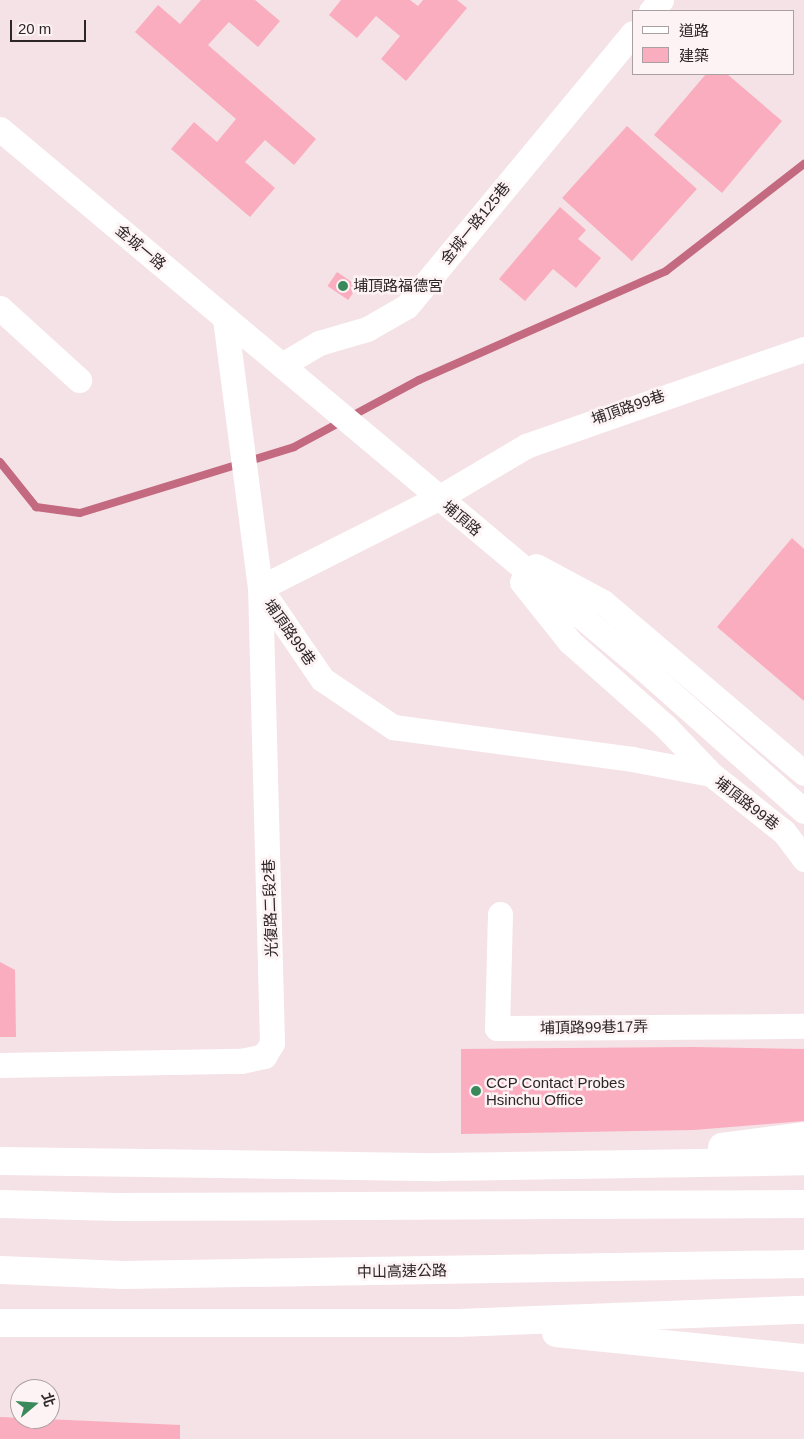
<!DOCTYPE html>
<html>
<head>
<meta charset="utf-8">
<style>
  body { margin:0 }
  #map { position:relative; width:804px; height:1439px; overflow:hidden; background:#f5e2e6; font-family:Helvetica,"Noto Sans TC",sans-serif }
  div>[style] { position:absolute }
  .stream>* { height:8px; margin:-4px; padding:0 4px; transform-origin:4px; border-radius:4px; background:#c36a80 }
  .building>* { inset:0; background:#faadbe; transform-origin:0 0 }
  .minor>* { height:25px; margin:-12.5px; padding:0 12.5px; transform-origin:12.5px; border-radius:12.5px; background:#fff }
  .highway>* { height:28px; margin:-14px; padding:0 14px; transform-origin:14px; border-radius:14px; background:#fff }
  .dots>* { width:14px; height:14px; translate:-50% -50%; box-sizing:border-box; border:2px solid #fdf2f4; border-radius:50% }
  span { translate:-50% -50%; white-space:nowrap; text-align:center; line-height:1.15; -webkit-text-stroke:5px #fdf2f4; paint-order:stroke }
  .street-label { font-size:15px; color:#2d2627 }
  .poi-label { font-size:15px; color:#2d2627 }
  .left { translate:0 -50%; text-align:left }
  .legend { position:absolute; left:632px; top:10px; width:162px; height:65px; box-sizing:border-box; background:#fdf2f4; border:1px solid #aaa0a2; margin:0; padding:6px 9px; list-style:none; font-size:15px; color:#2d2627 }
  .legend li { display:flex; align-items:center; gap:10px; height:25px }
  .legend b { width:25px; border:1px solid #aaa0a2 }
  .north { position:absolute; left:10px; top:1379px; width:50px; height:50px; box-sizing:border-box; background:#fdf2f4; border:1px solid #aaa0a2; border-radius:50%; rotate:72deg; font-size:14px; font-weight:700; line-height:20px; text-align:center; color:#2d2627 }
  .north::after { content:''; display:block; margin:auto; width:18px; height:22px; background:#39895a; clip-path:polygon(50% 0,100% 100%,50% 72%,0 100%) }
  .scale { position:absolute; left:10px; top:20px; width:76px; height:22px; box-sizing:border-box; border:2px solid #2d2627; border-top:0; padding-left:6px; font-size:15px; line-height:18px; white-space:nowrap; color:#2d2627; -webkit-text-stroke:4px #fdf2f4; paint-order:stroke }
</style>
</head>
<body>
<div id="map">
  <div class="stream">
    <div style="left:0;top:462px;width:58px;rotate:51.3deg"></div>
    <div style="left:36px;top:507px;width:44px;rotate:7.8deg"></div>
    <div style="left:80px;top:513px;width:224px;rotate:-17.1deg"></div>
    <div style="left:294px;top:447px;width:142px;rotate:-28.2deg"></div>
    <div style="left:419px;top:380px;width:270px;rotate:-23.8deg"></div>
    <div style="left:666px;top:271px;width:175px;rotate:-37.8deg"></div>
  </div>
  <div class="building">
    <div style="clip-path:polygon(201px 0,255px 0,280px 21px,258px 47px,229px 22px,208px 45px,316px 139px,294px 165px,265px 140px,245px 162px,275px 188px,250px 217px,171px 149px,194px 122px,217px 142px,236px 119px,135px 32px,158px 5px,180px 24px)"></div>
    <div style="clip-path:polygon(341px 0,410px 0,418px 6px,423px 0,457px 0,467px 8px,406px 81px,381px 59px,400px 36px,376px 16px,357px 38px,329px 15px)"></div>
    <div style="clip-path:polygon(706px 74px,727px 74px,782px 121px,722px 193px,654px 135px)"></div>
    <div style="left:627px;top:126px;width:94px;height:97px;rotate:42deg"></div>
    <div style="clip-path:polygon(560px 207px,586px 230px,578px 239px,601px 258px,576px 288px,553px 269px,525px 301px,499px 279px)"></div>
    <div style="left:337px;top:272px;width:25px;height:17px;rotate:34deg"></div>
    <div style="clip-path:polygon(792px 538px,804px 549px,804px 701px,717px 627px)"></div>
    <div style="clip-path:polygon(0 962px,15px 970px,16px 1037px,0 1037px)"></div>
    <div style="clip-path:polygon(692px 1047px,804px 1049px,804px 1121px,694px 1130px,461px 1134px,461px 1049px)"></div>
    <div style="clip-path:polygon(0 1417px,180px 1425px,180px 1439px,0 1439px)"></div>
  </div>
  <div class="minor">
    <div style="left:651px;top:11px;width:15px;rotate:-48deg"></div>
    <div style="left:0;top:129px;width:840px;rotate:39.98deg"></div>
    <div style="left:644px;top:669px;width:214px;rotate:41.6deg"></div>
    <div style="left:0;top:308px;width:107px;rotate:42.3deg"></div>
    <div style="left:804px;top:349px;width:294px;rotate:160.8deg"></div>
    <div style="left:526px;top:446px;width:102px;rotate:149.4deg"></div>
    <div style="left:438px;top:498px;width:199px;rotate:153.2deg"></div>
    <div style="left:260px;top:588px;width:110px;rotate:55.7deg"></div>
    <div style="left:322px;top:679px;width:86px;rotate:34.1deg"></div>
    <div style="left:393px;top:727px;width:241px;rotate:7.6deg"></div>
    <div style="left:632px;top:759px;width:80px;rotate:10.8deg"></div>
    <div style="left:711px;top:774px;width:93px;rotate:38.5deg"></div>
    <div style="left:784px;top:832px;width:34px;rotate:53deg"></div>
    <div style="left:282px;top:365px;width:43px;rotate:-30.7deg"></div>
    <div style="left:319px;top:343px;width:50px;rotate:-16.3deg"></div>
    <div style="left:367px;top:329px;width:46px;rotate:-29.9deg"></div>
    <div style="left:407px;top:306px;width:354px;rotate:-50.4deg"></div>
    <div style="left:536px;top:566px;width:76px;rotate:28.2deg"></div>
    <div style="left:603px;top:602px;width:264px;rotate:40.4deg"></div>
    <div style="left:522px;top:582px;width:77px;rotate:51.3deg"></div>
    <div style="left:570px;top:642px;width:127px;rotate:41.5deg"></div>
    <div style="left:665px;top:726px;width:66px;rotate:46.2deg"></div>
    <div style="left:500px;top:914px;width:114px;rotate:91.5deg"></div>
    <div style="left:497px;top:1028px;width:307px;rotate:-0.4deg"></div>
    <div style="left:0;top:1065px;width:241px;rotate:-1deg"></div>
    <div style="left:241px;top:1061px;width:24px;rotate:-12deg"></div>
    <div style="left:264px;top:1056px;width:15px;rotate:-58deg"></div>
    <div style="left:272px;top:1043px;width:455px;rotate:-91.5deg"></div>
    <div style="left:260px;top:588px;width:272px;rotate:-97.4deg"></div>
  </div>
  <div class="highway">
    <div style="left:722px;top:1147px;width:83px;rotate:-7.6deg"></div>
    <div style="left:0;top:1161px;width:439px;rotate:0.8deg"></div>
    <div style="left:439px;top:1167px;width:365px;rotate:-0.9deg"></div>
    <div style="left:0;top:1204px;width:117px;rotate:1.5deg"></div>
    <div style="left:117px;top:1207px;width:687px;rotate:-0.25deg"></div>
    <div style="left:0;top:1270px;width:123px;rotate:2.3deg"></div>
    <div style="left:123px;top:1275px;width:681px;rotate:-0.93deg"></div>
    <div style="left:0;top:1323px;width:458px"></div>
    <div style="left:458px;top:1323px;width:346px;rotate:-2.2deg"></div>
    <div style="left:556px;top:1333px;width:249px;rotate:5.8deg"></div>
  </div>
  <div class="dots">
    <div style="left:343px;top:286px;background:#39895a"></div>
    <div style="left:476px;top:1091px;background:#39895a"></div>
  </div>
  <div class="street-label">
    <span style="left:475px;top:223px;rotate:-51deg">金城一路125巷</span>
    <span style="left:141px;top:247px;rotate:40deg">金城一路</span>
    <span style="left:628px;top:407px;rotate:-19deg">埔頂路99巷</span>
    <span style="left:462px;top:518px;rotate:40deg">埔頂路</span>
    <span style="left:290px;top:632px;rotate:55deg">埔頂路99巷</span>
    <span style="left:747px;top:803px;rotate:38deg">埔頂路99巷</span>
    <span style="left:270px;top:908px;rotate:-92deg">光復路二段2巷</span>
    <span style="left:594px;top:1027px;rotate:-1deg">埔頂路99巷17弄</span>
    <span style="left:402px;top:1271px;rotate:-1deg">中山高速公路</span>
  </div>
  <div class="poi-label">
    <span class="left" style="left:353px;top:286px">埔頂路福德宮</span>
    <span class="left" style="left:486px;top:1091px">CCP Contact Probes<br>Hsinchu Office</span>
  </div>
  <ul class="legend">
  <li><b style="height:6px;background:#fff"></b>道路</li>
  <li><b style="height:14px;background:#faadbe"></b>建築</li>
  </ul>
  <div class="north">北</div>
  <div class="scale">20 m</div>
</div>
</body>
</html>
